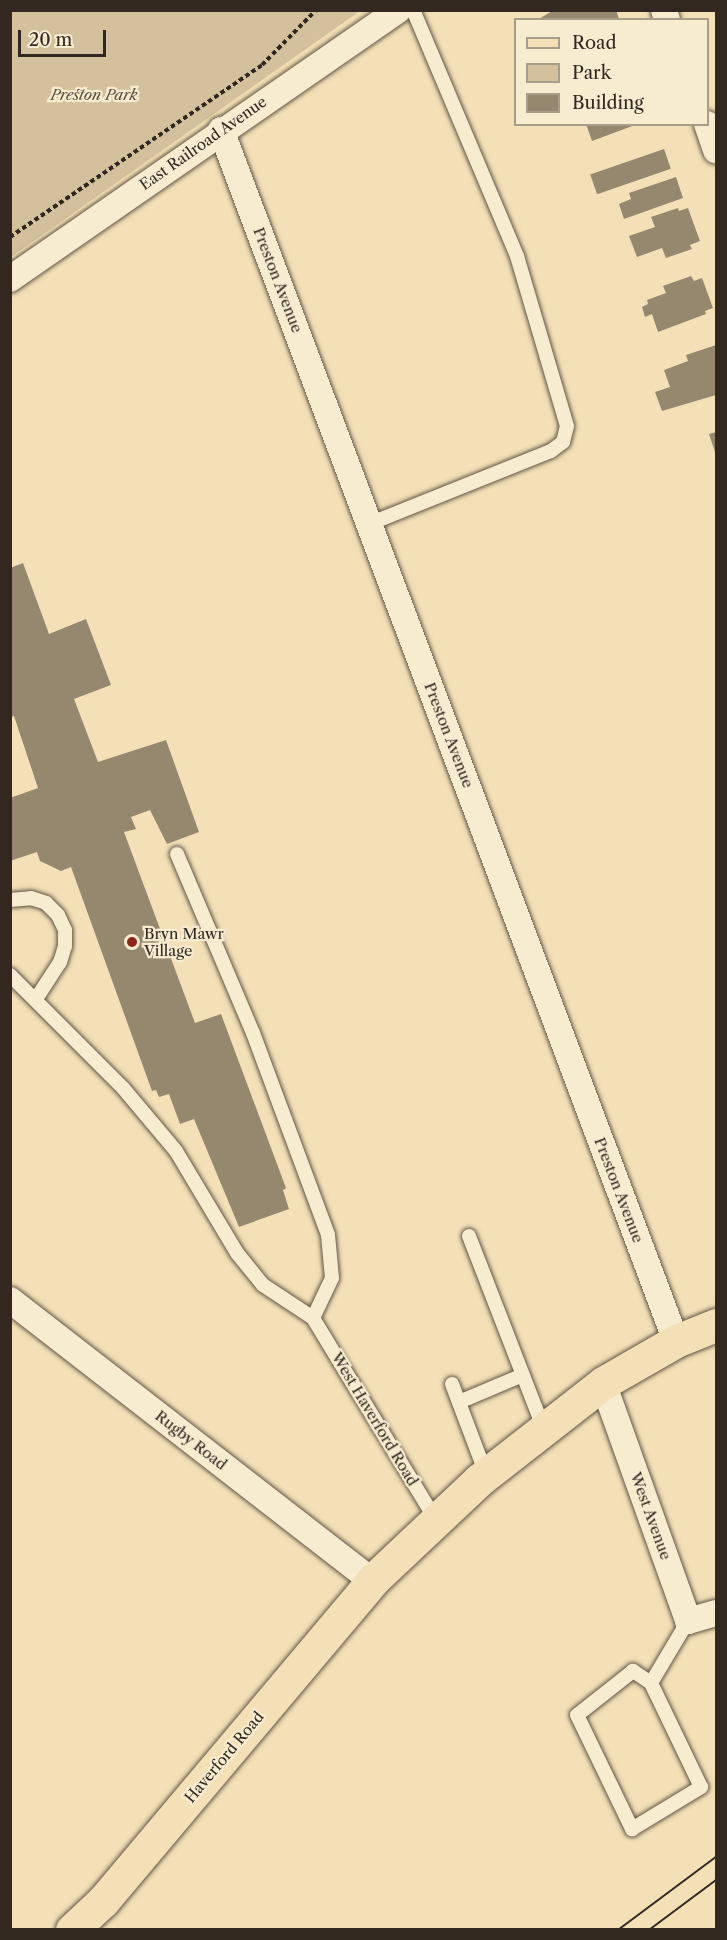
<!DOCTYPE html>
<html>
<head>
<meta charset="utf-8">
<style>
  body { margin:0 }
  #map { position:relative; width:727px; height:1940px; overflow:hidden; background:#f3e0b6; font-family:"Libre Caslon Text",serif }
  div>[style] { position:absolute }
  .green>* { inset:0; background:#d2c19c }
  .building>* { inset:0; background:#96886e; transform-origin:0 0 }
  .path>* { height:4px; margin-top:-2px; transform-origin:0; background:repeating-linear-gradient(90deg,#32281f 0 4.5px,transparent 0 7.5px) }
  .roads { filter:drop-shadow(0 0 2px #625645) drop-shadow(0 0 2px #625645) }
  .service>* { height:14px; margin:-7px; padding:0 7px; transform-origin:7px; border-radius:7px; background:#f7ebd0 }
  .minor>* { height:26px; margin:-13px; padding:0 13px; transform-origin:13px; border-radius:13px; background:#f7ebd0 }
  .primary>* { height:33px; margin:-16.5px; padding:0 16.5px; transform-origin:16.5px; border-radius:16.5px; background:#f3e0b6 }
  .tram>* { height:1.5px; margin:-0.75px; padding:0 0.75px; transform-origin:0.75px; border-radius:0.75px; background:#32281f }
  .dots>* { width:16px; height:16px; translate:-50% -50%; box-sizing:border-box; border:3px solid #f7ebd0; border-radius:50% }
  span { translate:-50% -50%; white-space:nowrap; text-align:center; line-height:1.15; -webkit-text-stroke:4.5px #f7ebd0; paint-order:stroke }
  .park-label { font-size:15px; color:#5a4e3e; font-style:italic }
  .street-label { font-size:15px; color:#32281f }
  .poi-label { font-size:15px; color:#32281f }
  .left { translate:0 -50%; text-align:left }
  .frame { position:absolute; inset:0; border:12px solid #32281f; pointer-events:none }
  .legend { position:absolute; left:514px; top:18px; width:195px; height:108px; box-sizing:border-box; background:#f7ebd0; border:2px solid #a89d89; margin:0; padding:8px 10px; list-style:none; font-size:18px; color:#32281f }
  .legend li { display:flex; align-items:center; gap:12px; height:30px }
  .legend b { width:30px; border:2px solid #a89d89 }
  .scale { position:absolute; left:18px; top:30px; width:88px; height:27px; box-sizing:border-box; border:3px solid #32281f; border-top:0; padding-left:8px; font-size:18px; line-height:21px; white-space:nowrap; color:#32281f; -webkit-text-stroke:4px #f7ebd0; paint-order:stroke }
</style>
</head>
<body>
<div id="map">
  <div class="green">
    <div style="clip-path:polygon(11px 10px,360px 10px,360px 11px,11px 257px)"></div>
  </div>
  <div class="building">
    <div style="clip-path:polygon(554px 10px,616px 10px,619px 19px,537px 20px)"></div>
    <div style="clip-path:polygon(586px 124px,635px 124px,635px 125px,592px 141px)"></div>
    <div style="left:664px;top:149px;width:21px;height:78px;rotate:71deg"></div>
    <div style="clip-path:polygon(676px 177px,683px 198px,624px 219px,619px 204px,631px 199px,629px 193px)"></div>
    <div style="clip-path:polygon(678px 208px,679px 211px,688px 208px,700px 241px,690px 245px,692px 249px,666px 258px,662px 248px,637px 257px,629px 236px,655px 227px,651px 217px)"></div>
    <div style="clip-path:polygon(691px 276px,694px 281px,702px 278px,713px 308px,705px 311px,706px 314px,658px 332px,652px 314px,645px 317px,642px 307px,648px 304px,647px 300px,666px 293px,663px 286px)"></div>
    <div style="clip-path:polygon(716px 345px,716px 395px,662px 411px,655px 392px,670px 387px,664px 370px,688px 361px,686px 355px)"></div>
    <div style="clip-path:polygon(716px 432px,716px 455px,709px 434px)"></div>
    <div style="clip-path:polygon(23px 563px,49px 634px,86px 619px,111px 685px,74px 699px,98px 762px,166px 740px,199px 832px,167px 844px,150px 810px,131px 817px,136px 829px,124px 832px,195px 1023px,221px 1014px,286px 1188px,283px 1190px,289px 1209px,239px 1227px,194px 1119px,180px 1124px,169px 1094px,159px 1097px,156px 1090px,152px 1091px,71px 867px,61px 871px,40px 861px,37px 852px,10px 861px,10px 798px,38px 788px,14px 716px,10px 717px,10px 568px)"></div>
  </div>
  <div class="path">
    <div style="left:10px;top:237px;width:305px;rotate:-34.3deg"></div>
    <div style="left:262px;top:65px;width:77px;rotate:-45.5deg"></div>
  </div>
  <div class="roads">
    <div class="service">
      <div style="left:369px;top:524px;width:196px;rotate:-21.9deg"></div>
      <div style="left:551px;top:451px;width:15px;rotate:-37deg"></div>
      <div style="left:563px;top:442px;width:16px;rotate:-76deg"></div>
      <div style="left:567px;top:426px;width:177px;rotate:-106.4deg"></div>
      <div style="left:517px;top:256px;width:267px;rotate:-112.9deg"></div>
      <div style="left:177px;top:854px;width:194px;rotate:67deg"></div>
      <div style="left:253px;top:1033px;width:215px;rotate:69.6deg"></div>
      <div style="left:328px;top:1235px;width:43px;rotate:84.7deg"></div>
      <div style="left:332px;top:1278px;width:44px;rotate:115.4deg"></div>
      <div style="left:10px;top:900px;width:21px;rotate:-5deg"></div>
      <div style="left:31px;top:898px;width:16px;rotate:18deg"></div>
      <div style="left:46px;top:903px;width:17px;rotate:45deg"></div>
      <div style="left:58px;top:915px;width:17px;rotate:65deg"></div>
      <div style="left:65px;top:930px;width:16px;rotate:90deg"></div>
      <div style="left:65px;top:946px;width:17px;rotate:107deg"></div>
      <div style="left:60px;top:962px;width:44px;rotate:123deg"></div>
      <div style="left:10px;top:975px;width:160px;rotate:45deg"></div>
      <div style="left:123px;top:1088px;width:82px;rotate:49.9deg"></div>
      <div style="left:176px;top:1151px;width:119px;rotate:59.1deg"></div>
      <div style="left:237px;top:1253px;width:41px;rotate:50.9deg"></div>
      <div style="left:263px;top:1285px;width:60px;rotate:33.4deg"></div>
      <div style="left:313px;top:1318px;width:237px;rotate:58.7deg"></div>
      <div style="left:469px;top:1236px;width:207px;rotate:68.8deg"></div>
      <div style="left:452px;top:1384px;width:96px;rotate:69.3deg"></div>
      <div style="left:459px;top:1402px;width:69px;rotate:-22.9deg"></div>
      <div style="left:651px;top:1683px;width:22px;rotate:-146deg"></div>
      <div style="left:633px;top:1671px;width:71px;rotate:141.8deg"></div>
      <div style="left:577px;top:1715px;width:127px;rotate:64.2deg"></div>
      <div style="left:632px;top:1829px;width:81px;rotate:-31.3deg"></div>
      <div style="left:701px;top:1787px;width:115px;rotate:-115.7deg"></div>
      <div style="left:651px;top:1683px;width:72px;rotate:-59.2deg"></div>
    </div>
    <div class="minor">
      <div style="left:664px;top:10px;width:10px;rotate:73deg"></div>
      <div style="left:707px;top:124px;width:28px;rotate:71deg"></div>
      <div style="left:221px;top:130px;width:1294px;rotate:69.41deg"></div>
      <div style="left:10px;top:279px;width:472px;rotate:-34.7deg"></div>
      <div style="left:10px;top:1300px;width:458px;rotate:37.8deg"></div>
      <div style="left:603px;top:1383px;width:253px;rotate:70.3deg"></div>
      <div style="left:688px;top:1621px;width:29px;rotate:-16deg"></div>
    </div>
    <div class="primary">
      <div style="left:72px;top:1930px;width:42px;rotate:-43.1deg"></div>
      <div style="left:103px;top:1901px;width:418px;rotate:-49.9deg"></div>
      <div style="left:372px;top:1581px;width:147px;rotate:-43.3deg"></div>
      <div style="left:479px;top:1480px;width:157px;rotate:-38deg"></div>
      <div style="left:603px;top:1383px;width:84px;rotate:-29.9deg"></div>
      <div style="left:676px;top:1341px;width:43px;rotate:-21.8deg"></div>
    </div>
  </div>
  <div class="tram">
    <div style="left:618px;top:1930px;width:122px;rotate:-36.7deg"></div>
    <div style="left:649px;top:1930px;width:84px;rotate:-36.7deg"></div>
  </div>
  <div class="dots">
    <div style="left:132px;top:942px;background:#8f2418"></div>
  </div>
  <div class="park-label">
    <span style="left:94px;top:95px">Preston Park</span>
  </div>
  <div class="street-label">
    <span style="left:203px;top:143px;rotate:-35deg">East Railroad Avenue</span>
    <span style="left:278px;top:280px;rotate:69deg">Preston Avenue</span>
    <span style="left:449px;top:735px;rotate:69deg">Preston Avenue</span>
    <span style="left:619px;top:1190px;rotate:69deg">Preston Avenue</span>
    <span style="left:375px;top:1419px;rotate:59deg">West Haverford Road</span>
    <span style="left:191px;top:1440px;rotate:38deg">Rugby Road</span>
    <span style="left:651px;top:1516px;rotate:70deg">West Avenue</span>
    <span style="left:224px;top:1757px;rotate:-50deg">Haverford Road</span>
  </div>
  <div class="poi-label">
    <span class="left" style="left:144px;top:942px">Bryn Mawr<br>Village</span>
  </div>
  <div class="frame"></div>
  <ul class="legend">
  <li><b style="height:8px;background:#f3e0b6"></b>Road</li>
  <li><b style="height:16px;background:#d2c19c"></b>Park</li>
  <li><b style="height:16px;background:#96886e"></b>Building</li>
  </ul>
  <div class="scale">20 m</div>
</div>
</body>
</html>
